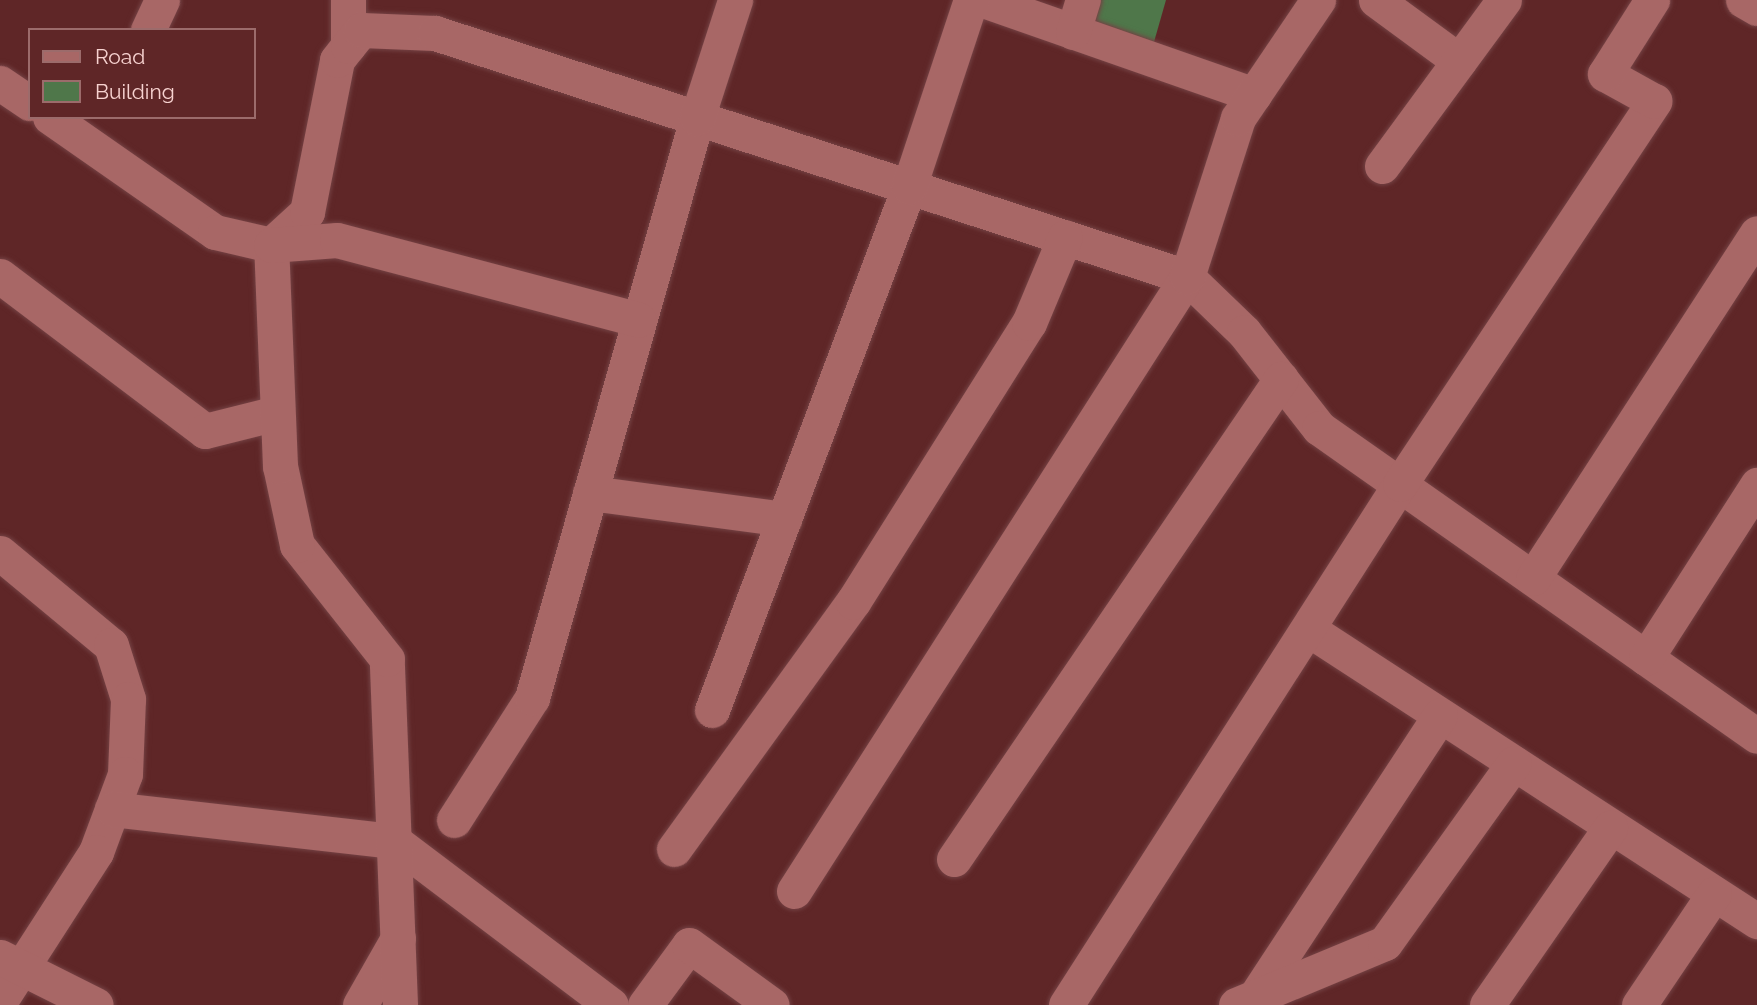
<!DOCTYPE html>
<html>
<head>
<meta charset="utf-8">
<style>
  body { margin:0 }
  #map { position:relative; width:1757px; height:1005px; overflow:hidden; background:#5f2627; font-family:Raleway,sans-serif }
  div>[style] { position:absolute }
  .building>* { inset:0; background:#4f774a }
  .roads { filter:drop-shadow(0 0 2px #744244) drop-shadow(0 0 2px #744244) }
  .street>* { height:35px; margin:-17.5px; padding:0 17.5px; transform-origin:17.5px; border-radius:17.5px; background:#a86766 }
  span { translate:-50% -50%; white-space:nowrap; text-align:center; line-height:1.15; -webkit-text-stroke:6px #5f2627; paint-order:stroke }
  .legend { position:absolute; left:28px; top:28px; width:228px; height:91px; box-sizing:border-box; background:#5f2627; border:2px solid #9c6b6b; margin:0; padding:9px 12px; list-style:none; font-size:21px; color:#f7d2d0 }
  .legend li { display:flex; align-items:center; gap:14px; height:35px }
  .legend b { width:35px; border:2px solid #9c6b6b }
</style>
</head>
<body>
<div id="map">
  <div class="building">
    <div style="clip-path:polygon(1101px 0,1166px 0,1152px 49px,1094px 25px)"></div>
  </div>
  <div class="roads">
    <div class="street">
      <div style="left:983px;top:0;width:287px;rotate:19.3deg"></div>
      <div style="left:1376px;top:0;width:103px;rotate:36.3deg"></div>
      <div style="left:1743px;top:0;width:16px;rotate:30deg"></div>
      <div style="left:148px;top:30px;width:33px;rotate:-65deg"></div>
      <div style="left:1073px;top:32px;width:34px;rotate:-73deg"></div>
      <div style="left:348px;top:46px;width:46px;rotate:-90deg"></div>
      <div style="left:0;top:83px;width:36px;rotate:34deg"></div>
      <div style="left:50px;top:117px;width:201px;rotate:34.9deg"></div>
      <div style="left:215px;top:232px;width:57px;rotate:13.1deg"></div>
      <div style="left:271px;top:245px;width:49px;rotate:-42.5deg"></div>
      <div style="left:307px;top:212px;width:155px;rotate:-78.8deg"></div>
      <div style="left:337px;top:60px;width:18px;rotate:-52deg"></div>
      <div style="left:348px;top:46px;width:21px;rotate:-51deg"></div>
      <div style="left:361px;top:30px;width:74px;rotate:2.3deg"></div>
      <div style="left:435px;top:33px;width:791px;rotate:17.98deg"></div>
      <div style="left:1187px;top:277px;width:79px;rotate:44deg"></div>
      <div style="left:1244px;top:332px;width:122px;rotate:52deg"></div>
      <div style="left:1319px;top:428px;width:535px;rotate:35.11deg"></div>
      <div style="left:1382px;top:166px;width:206px;rotate:-53.7deg"></div>
      <div style="left:0;top:276px;width:257px;rotate:37.1deg"></div>
      <div style="left:205px;top:431px;width:74px;rotate:-14deg"></div>
      <div style="left:590px;top:493px;width:196px;rotate:7.6deg"></div>
      <div style="left:0;top:553px;width:144px;rotate:39.7deg"></div>
      <div style="left:111px;top:645px;width:57px;rotate:72.5deg"></div>
      <div style="left:128px;top:699px;width:75px;rotate:92.3deg"></div>
      <div style="left:125px;top:774px;width:83px;rotate:110.4deg"></div>
      <div style="left:96px;top:852px;width:177px;rotate:122.8deg"></div>
      <div style="left:1533px;top:578px;width:411px;rotate:-57deg"></div>
      <div style="left:1308px;top:629px;width:536px;rotate:33.04deg"></div>
      <div style="left:1646px;top:658px;width:206px;rotate:-57.3deg"></div>
      <div style="left:712px;top:710px;width:559px;rotate:-69.36deg"></div>
      <div style="left:909px;top:187px;width:197px;rotate:-71.7deg"></div>
      <div style="left:112px;top:809px;width:284px;rotate:6.5deg"></div>
      <div style="left:394px;top:841px;width:272px;rotate:37.1deg"></div>
      <div style="left:454px;top:820px;width:145px;rotate:-57.4deg"></div>
      <div style="left:532px;top:698px;width:603px;rotate:-74.12deg"></div>
      <div style="left:697px;top:118px;width:124px;rotate:-72.1deg"></div>
      <div style="left:674px;top:849px;width:305px;rotate:-54.1deg"></div>
      <div style="left:853px;top:602px;width:330px;rotate:-57.8deg"></div>
      <div style="left:1029px;top:323px;width:93px;rotate:-67.3deg"></div>
      <div style="left:954px;top:859px;width:581px;rotate:-55.74deg"></div>
      <div style="left:794px;top:891px;width:729px;rotate:-57.38deg"></div>
      <div style="left:1187px;top:277px;width:167px;rotate:-72.2deg"></div>
      <div style="left:1238px;top:118px;width:143px;rotate:-55.9deg"></div>
      <div style="left:0;top:957px;width:107px;rotate:26.6deg"></div>
      <div style="left:1255px;top:997px;width:337px;rotate:-56.7deg"></div>
      <div style="left:360px;top:1005px;width:77px;rotate:-60.4deg"></div>
      <div style="left:400px;top:1005px;width:346px;rotate:-92.2deg"></div>
      <div style="left:387px;top:659px;width:145px;rotate:-128.3deg"></div>
      <div style="left:297px;top:545px;width:81px;rotate:-102.1deg"></div>
      <div style="left:280px;top:466px;width:221px;rotate:-92.3deg"></div>
      <div style="left:271px;top:245px;width:66px;rotate:-4.3deg"></div>
      <div style="left:337px;top:240px;width:312px;rotate:14.8deg"></div>
      <div style="left:645px;top:1005px;width:74px;rotate:-53.7deg"></div>
      <div style="left:689px;top:945px;width:102px;rotate:35.9deg"></div>
      <div style="left:1066px;top:1005px;width:619px;rotate:-57.34deg"></div>
      <div style="left:1400px;top:484px;width:460px;rotate:-56.4deg"></div>
      <div style="left:1654px;top:101px;width:56px;rotate:-151.1deg"></div>
      <div style="left:1605px;top:74px;width:88px;rotate:-57.6deg"></div>
      <div style="left:1236px;top:1005px;width:161px;rotate:-22.6deg"></div>
      <div style="left:1385px;top:943px;width:221px;rotate:-54.4deg"></div>
      <div style="left:1487px;top:1005px;width:216px;rotate:-55.2deg"></div>
      <div style="left:1639px;top:1005px;width:134px;rotate:-56deg"></div>
    </div>
  </div>
  <ul class="legend">
  <li><b style="height:9px;background:#a86766"></b>Road</li>
  <li><b style="height:19px;background:#4f774a"></b>Building</li>
  </ul>
</div>
</body>
</html>
